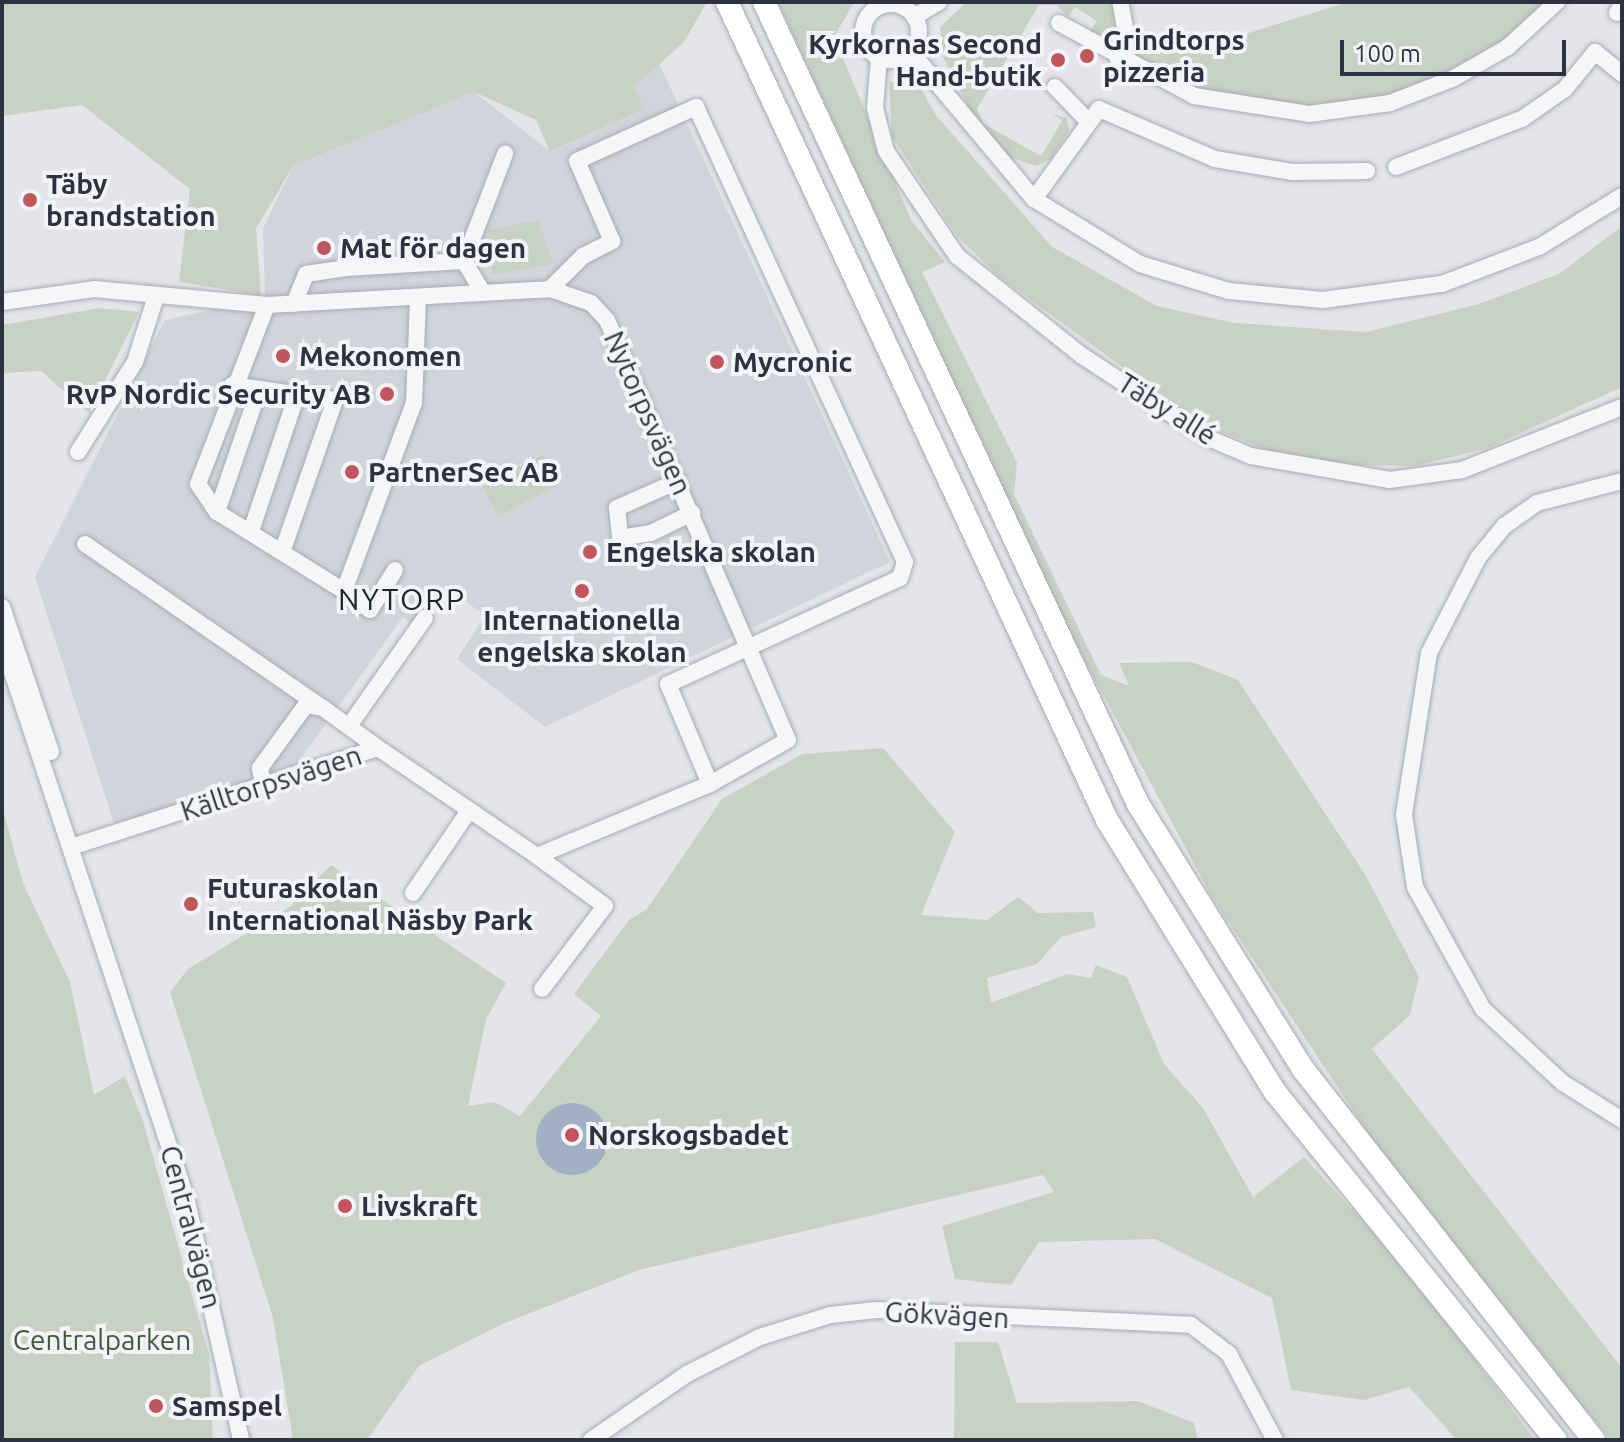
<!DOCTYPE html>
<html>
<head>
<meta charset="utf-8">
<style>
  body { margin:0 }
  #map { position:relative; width:1624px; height:1442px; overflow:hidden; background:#e3e5e9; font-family:Ubuntu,sans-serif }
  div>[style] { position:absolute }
  .built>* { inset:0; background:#d1d4db }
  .green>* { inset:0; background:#c7d2c5; transform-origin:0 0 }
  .water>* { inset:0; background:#a2b0c5 }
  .round { border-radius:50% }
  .roads { filter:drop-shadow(0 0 2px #a8acb3) drop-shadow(0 0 2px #a8acb3) }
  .minor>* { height:16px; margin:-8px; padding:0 8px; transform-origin:8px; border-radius:8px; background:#f5f6f8 }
  .minor>.ring { margin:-8px; padding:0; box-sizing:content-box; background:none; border:16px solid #f5f6f8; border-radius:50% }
  .highway>* { height:22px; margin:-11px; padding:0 11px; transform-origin:11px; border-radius:11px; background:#fff }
  .dots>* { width:22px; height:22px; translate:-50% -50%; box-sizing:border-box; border:4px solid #f2f4f7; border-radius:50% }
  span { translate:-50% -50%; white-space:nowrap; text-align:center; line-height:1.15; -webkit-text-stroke:8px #f2f4f7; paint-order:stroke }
  .poi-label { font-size:28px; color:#2c323f; font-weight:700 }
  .left { translate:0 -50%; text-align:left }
  .right { translate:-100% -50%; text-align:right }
  .street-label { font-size:28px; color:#2c323f }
  .park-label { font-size:28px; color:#3e5a3b }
  .neighbourhood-label { font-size:30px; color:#1e2330; letter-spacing:2px }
  .frame { position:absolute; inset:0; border:4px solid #2c323f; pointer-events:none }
  .scale { position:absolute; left:1340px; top:40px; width:226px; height:36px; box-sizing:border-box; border:4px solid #2c323f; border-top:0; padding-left:10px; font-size:24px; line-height:28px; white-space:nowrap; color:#2c323f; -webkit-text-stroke:6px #f2f4f7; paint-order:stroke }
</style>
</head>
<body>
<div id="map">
  <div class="built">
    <div style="clip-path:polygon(659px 63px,890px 562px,545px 727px,457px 659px,485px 615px,454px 594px,412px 624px,403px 617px,289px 775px,117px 833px,35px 577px,165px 320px,265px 298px,263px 229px,293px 166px,474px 92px,551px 152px,642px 110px,634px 87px)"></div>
  </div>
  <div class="green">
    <div style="clip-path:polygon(2px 2px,705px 2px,706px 4px,684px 42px,634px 87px,644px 109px,550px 152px,536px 120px,474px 92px,293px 166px,256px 229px,261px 295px,179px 282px,190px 189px,82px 105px,2px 116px)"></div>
    <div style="clip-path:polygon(778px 2px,854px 2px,834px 37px,911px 220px,945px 262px,922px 272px,1017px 463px,1014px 494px,1101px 675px,1129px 686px,1119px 663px,1192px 662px,1238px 680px,1366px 876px,1419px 977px,1410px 1015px,1372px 1049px,1622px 1368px,1622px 1440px,1612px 1440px,1527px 1342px,1389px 1165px,1212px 897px,1057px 609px)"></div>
    <div style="clip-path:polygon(967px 2px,1120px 2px,1125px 21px,1115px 44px,1096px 37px,1090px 31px,1097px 21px,1075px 7px,1068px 17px,1057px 5px,1039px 5px,977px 109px,984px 124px,1041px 156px,1062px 121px,1053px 114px,1067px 118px,1069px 131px,1051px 159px,1036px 166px,1010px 157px,980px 130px,943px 57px,940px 27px)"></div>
    <div style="clip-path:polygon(1348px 2px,1553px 2px,1469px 70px,1396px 98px,1316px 109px,1214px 99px,1126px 51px,1131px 44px,1223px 41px)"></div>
    <div style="clip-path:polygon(889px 82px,918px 83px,935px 114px,1052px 247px,1157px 306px,1234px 323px,1366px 332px,1479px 304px,1559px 274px,1622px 226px,1622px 387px,1488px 448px,1415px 466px,1354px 465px,1267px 450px,1197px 422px,1001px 278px,957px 236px,892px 137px)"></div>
    <div style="clip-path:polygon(538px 220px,553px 264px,493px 275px,488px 230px)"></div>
    <div style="clip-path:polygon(100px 308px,139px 312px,89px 413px,41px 371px,2px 373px,2px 325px)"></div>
    <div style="left:543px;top:455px;width:34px;height:68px;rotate:63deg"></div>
    <div style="clip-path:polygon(883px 748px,955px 832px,921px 915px,987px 920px,1018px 897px,1038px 913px,1093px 912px,1096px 927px,1061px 937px,1037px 964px,987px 978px,991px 1003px,1067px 974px,1091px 978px,1096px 965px,1127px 977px,1164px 1064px,1203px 1108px,1253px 1197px,1304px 1157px,1411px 1274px,1535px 1440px,1457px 1440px,1409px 1387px,1364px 1400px,1291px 1390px,1272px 1298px,1155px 1239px,1039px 1242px,1011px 1285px,955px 1279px,942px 1226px,1054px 1192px,1043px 1175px,639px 1270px,505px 1323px,419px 1366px,367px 1440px,293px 1440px,273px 1318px,170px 992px,188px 969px,291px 906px,331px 865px,506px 983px,486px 1019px,468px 1106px,494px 1102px,520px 1116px,601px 1016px,574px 994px,629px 920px,647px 909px,722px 799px,802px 754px)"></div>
    <div style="clip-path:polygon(2px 806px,23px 883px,70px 982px,94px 1095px,125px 1076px,143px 1121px,209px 1355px,213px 1440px,2px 1440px)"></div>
    <div style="clip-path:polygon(955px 1342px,998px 1342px,1017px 1403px,1138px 1401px,1194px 1423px,1198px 1440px,954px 1440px)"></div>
  </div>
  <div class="water">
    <div class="round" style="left:536px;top:1103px;width:72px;height:72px"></div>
  </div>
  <div class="roads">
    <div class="minor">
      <div class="ring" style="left:863px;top:4px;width:40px;height:40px"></div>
      <div style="left:1617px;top:13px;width:9px;rotate:-58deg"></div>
      <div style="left:914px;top:17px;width:29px;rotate:-31deg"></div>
      <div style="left:1059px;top:23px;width:153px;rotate:28.4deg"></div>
      <div style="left:1194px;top:96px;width:116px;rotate:8.9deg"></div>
      <div style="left:1309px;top:114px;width:82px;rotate:-7.7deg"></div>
      <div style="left:1390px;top:103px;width:69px;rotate:-21.3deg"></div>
      <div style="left:1454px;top:78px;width:62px;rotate:-29.9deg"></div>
      <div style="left:1508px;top:47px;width:67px;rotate:-42.6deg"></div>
      <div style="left:911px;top:52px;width:192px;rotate:50.1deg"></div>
      <div style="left:1034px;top:199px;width:124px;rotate:31.5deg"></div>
      <div style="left:1140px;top:264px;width:93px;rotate:16.9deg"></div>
      <div style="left:1229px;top:291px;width:94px;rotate:5.5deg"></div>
      <div style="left:1323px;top:300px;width:120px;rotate:-7.7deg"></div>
      <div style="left:1442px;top:284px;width:104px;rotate:-20.9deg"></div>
      <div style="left:1539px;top:247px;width:97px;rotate:-31.6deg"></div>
      <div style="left:879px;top:58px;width:50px;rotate:94.6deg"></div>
      <div style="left:875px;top:108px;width:44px;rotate:75.7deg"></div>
      <div style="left:886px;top:151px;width:127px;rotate:55.9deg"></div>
      <div style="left:957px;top:256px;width:159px;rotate:38.6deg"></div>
      <div style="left:1081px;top:355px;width:149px;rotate:33.3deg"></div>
      <div style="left:1206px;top:437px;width:49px;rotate:22.9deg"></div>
      <div style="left:1251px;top:456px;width:141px;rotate:9.8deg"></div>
      <div style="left:1390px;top:480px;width:73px;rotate:-7.9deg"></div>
      <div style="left:1462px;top:470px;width:172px;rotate:-21.5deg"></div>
      <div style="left:1118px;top:59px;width:21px;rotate:-65deg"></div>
      <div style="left:1127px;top:40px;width:39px;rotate:-100deg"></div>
      <div style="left:1055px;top:87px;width:45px;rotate:45.9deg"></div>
      <div style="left:1396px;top:167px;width:135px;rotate:-20.9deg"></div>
      <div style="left:1522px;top:119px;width:52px;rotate:-34.9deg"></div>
      <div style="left:1565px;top:89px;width:48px;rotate:-51deg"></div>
      <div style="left:1595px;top:52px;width:35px;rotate:39deg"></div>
      <div style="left:1034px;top:199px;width:111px;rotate:-54.2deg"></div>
      <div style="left:1099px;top:109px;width:126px;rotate:23.3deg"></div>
      <div style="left:1215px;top:159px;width:79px;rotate:9.5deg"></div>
      <div style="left:1293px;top:172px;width:74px;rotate:-0.8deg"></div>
      <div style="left:464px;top:261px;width:115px;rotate:-69deg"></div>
      <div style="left:550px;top:289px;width:47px;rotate:-45deg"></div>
      <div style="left:583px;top:256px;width:33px;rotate:-27deg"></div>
      <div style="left:612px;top:241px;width:87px;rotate:-113.6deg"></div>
      <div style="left:577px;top:161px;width:131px;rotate:-24.4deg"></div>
      <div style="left:696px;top:107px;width:501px;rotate:65.33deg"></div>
      <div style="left:905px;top:562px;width:17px;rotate:107deg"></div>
      <div style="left:900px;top:578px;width:255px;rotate:155.4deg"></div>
      <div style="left:668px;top:684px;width:108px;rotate:67.2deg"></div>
      <div style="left:2px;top:302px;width:93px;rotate:-8deg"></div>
      <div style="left:94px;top:289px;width:174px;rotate:5.3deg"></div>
      <div style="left:267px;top:305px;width:283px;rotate:-3.2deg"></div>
      <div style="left:550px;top:289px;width:43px;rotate:18.9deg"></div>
      <div style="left:591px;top:303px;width:23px;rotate:47deg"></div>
      <div style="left:607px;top:320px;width:457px;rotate:66.7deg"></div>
      <div style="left:788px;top:740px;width:90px;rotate:150.6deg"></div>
      <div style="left:710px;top:784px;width:187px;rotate:157.4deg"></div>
      <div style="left:537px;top:856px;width:192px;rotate:-145.8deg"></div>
      <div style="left:378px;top:748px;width:322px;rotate:162.1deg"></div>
      <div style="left:294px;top:304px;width:32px;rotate:-68deg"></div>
      <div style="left:306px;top:274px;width:40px;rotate:-8.5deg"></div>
      <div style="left:346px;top:268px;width:118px;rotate:-3.4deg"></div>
      <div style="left:464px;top:261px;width:35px;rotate:59deg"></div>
      <div style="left:267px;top:305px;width:192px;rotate:111.1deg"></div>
      <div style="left:198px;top:484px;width:34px;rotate:56deg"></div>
      <div style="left:217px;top:512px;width:150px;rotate:31.9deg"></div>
      <div style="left:344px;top:591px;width:201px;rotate:-69.6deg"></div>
      <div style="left:414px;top:403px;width:102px;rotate:-87.8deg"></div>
      <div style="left:232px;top:385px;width:104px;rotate:8.3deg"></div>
      <div style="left:335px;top:400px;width:161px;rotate:109.2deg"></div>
      <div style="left:78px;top:452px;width:107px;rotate:-57.7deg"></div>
      <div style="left:135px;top:362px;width:69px;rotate:-72.3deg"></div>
      <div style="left:678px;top:481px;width:67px;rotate:156.1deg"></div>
      <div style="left:617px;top:508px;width:30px;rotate:84deg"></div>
      <div style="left:620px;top:538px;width:31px;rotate:-9deg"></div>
      <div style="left:651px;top:533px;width:46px;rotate:-26deg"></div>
      <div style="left:1622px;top:481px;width:88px;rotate:165.5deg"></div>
      <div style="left:1537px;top:503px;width:39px;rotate:145deg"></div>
      <div style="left:1505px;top:525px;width:43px;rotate:129.3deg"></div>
      <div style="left:1478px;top:558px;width:107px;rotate:117.3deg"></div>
      <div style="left:1429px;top:653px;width:164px;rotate:98.8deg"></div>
      <div style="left:1404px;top:815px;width:73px;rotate:81.3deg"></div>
      <div style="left:1415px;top:887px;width:140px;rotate:60.9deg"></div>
      <div style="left:1483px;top:1009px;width:109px;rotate:42.8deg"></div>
      <div style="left:1563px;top:1083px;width:70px;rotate:32.1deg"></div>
      <div style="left:217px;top:512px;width:130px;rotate:-71.1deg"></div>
      <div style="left:251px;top:531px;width:145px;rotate:-71.4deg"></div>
      <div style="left:85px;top:544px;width:289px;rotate:34.6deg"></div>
      <div style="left:344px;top:591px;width:32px;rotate:36deg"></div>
      <div style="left:370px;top:610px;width:47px;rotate:-58deg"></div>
      <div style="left:2px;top:607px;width:153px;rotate:71.3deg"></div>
      <div style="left:2px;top:642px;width:585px;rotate:71.66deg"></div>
      <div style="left:186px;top:1197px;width:249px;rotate:77.2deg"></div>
      <div style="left:349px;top:726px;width:132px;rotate:-54.9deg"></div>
      <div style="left:263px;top:784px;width:16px;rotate:-101deg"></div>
      <div style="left:260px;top:768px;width:78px;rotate:-53.9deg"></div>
      <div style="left:306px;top:705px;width:17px;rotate:10deg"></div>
      <div style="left:323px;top:708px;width:68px;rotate:36deg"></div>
      <div style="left:537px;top:856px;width:84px;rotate:36.3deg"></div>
      <div style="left:605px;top:906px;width:104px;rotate:127.2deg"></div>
      <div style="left:413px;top:893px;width:99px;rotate:-55.7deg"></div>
      <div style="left:591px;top:1440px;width:116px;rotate:-34.5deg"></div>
      <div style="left:687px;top:1374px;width:82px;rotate:-26.9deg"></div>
      <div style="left:760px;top:1337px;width:73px;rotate:-17.4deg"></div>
      <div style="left:830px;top:1315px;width:47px;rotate:-6.1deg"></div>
      <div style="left:877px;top:1310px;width:314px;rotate:2.7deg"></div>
      <div style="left:1191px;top:1325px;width:48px;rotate:37.3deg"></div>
      <div style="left:1229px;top:1354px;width:98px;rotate:61.9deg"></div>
    </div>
    <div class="highway">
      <div style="left:727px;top:2px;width:902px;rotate:65.08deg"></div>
      <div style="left:1107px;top:820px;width:320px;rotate:58.3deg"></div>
      <div style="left:1275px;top:1092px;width:447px;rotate:51.1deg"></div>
      <div style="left:764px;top:2px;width:885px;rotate:65deg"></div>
      <div style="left:1138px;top:804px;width:312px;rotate:58.1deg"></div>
      <div style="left:1303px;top:1069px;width:472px;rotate:51.9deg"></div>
    </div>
  </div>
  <div class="dots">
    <div style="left:1087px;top:56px;background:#c0565d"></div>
    <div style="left:1058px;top:60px;background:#c0565d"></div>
    <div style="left:30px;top:200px;background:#c0565d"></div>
    <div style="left:324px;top:248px;background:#c0565d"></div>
    <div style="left:283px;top:356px;background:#c0565d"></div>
    <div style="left:717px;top:362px;background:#c0565d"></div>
    <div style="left:387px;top:394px;background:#c0565d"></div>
    <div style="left:352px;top:472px;background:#c0565d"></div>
    <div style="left:590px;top:552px;background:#c0565d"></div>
    <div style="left:582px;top:591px;background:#c0565d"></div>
    <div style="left:191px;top:904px;background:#c0565d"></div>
    <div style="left:572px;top:1135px;background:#c0565d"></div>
    <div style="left:345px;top:1206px;background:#c0565d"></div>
    <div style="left:156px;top:1406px;background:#c0565d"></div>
  </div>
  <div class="poi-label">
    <span class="left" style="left:1103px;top:56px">Grindtorps<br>pizzeria</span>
    <span class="right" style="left:1042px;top:60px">Kyrkornas Second<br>Hand-butik</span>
    <span class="left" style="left:46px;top:200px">Täby<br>brandstation</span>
    <span class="left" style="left:340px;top:248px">Mat för dagen</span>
    <span class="left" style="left:299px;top:356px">Mekonomen</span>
    <span class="left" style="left:733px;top:362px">Mycronic</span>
    <span class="right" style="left:371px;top:394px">RvP Nordic Security AB</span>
    <span class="left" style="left:368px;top:472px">PartnerSec AB</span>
    <span class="left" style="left:606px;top:552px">Engelska skolan</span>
    <span style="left:582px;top:636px">Internationella<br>engelska skolan</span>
    <span class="left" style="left:207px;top:904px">Futuraskolan<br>International Näsby Park</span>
    <span class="left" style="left:588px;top:1135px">Norskogsbadet</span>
    <span class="left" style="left:361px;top:1206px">Livskraft</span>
    <span class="left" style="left:172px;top:1406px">Samspel</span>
  </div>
  <div class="street-label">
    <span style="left:1167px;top:409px;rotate:32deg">Täby allé</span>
    <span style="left:648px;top:413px;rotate:66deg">Nytorpsvägen</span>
    <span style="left:271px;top:783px;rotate:-18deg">Källtorpsvägen</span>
    <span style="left:191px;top:1227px;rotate:75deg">Centralvägen</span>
    <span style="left:947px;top:1315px;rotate:3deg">Gökvägen</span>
  </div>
  <div class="park-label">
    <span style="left:102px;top:1340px">Centralparken</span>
  </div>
  <div class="neighbourhood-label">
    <span style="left:402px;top:599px">NYTORP</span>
  </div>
  <div class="frame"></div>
  <div class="scale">100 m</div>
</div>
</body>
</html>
